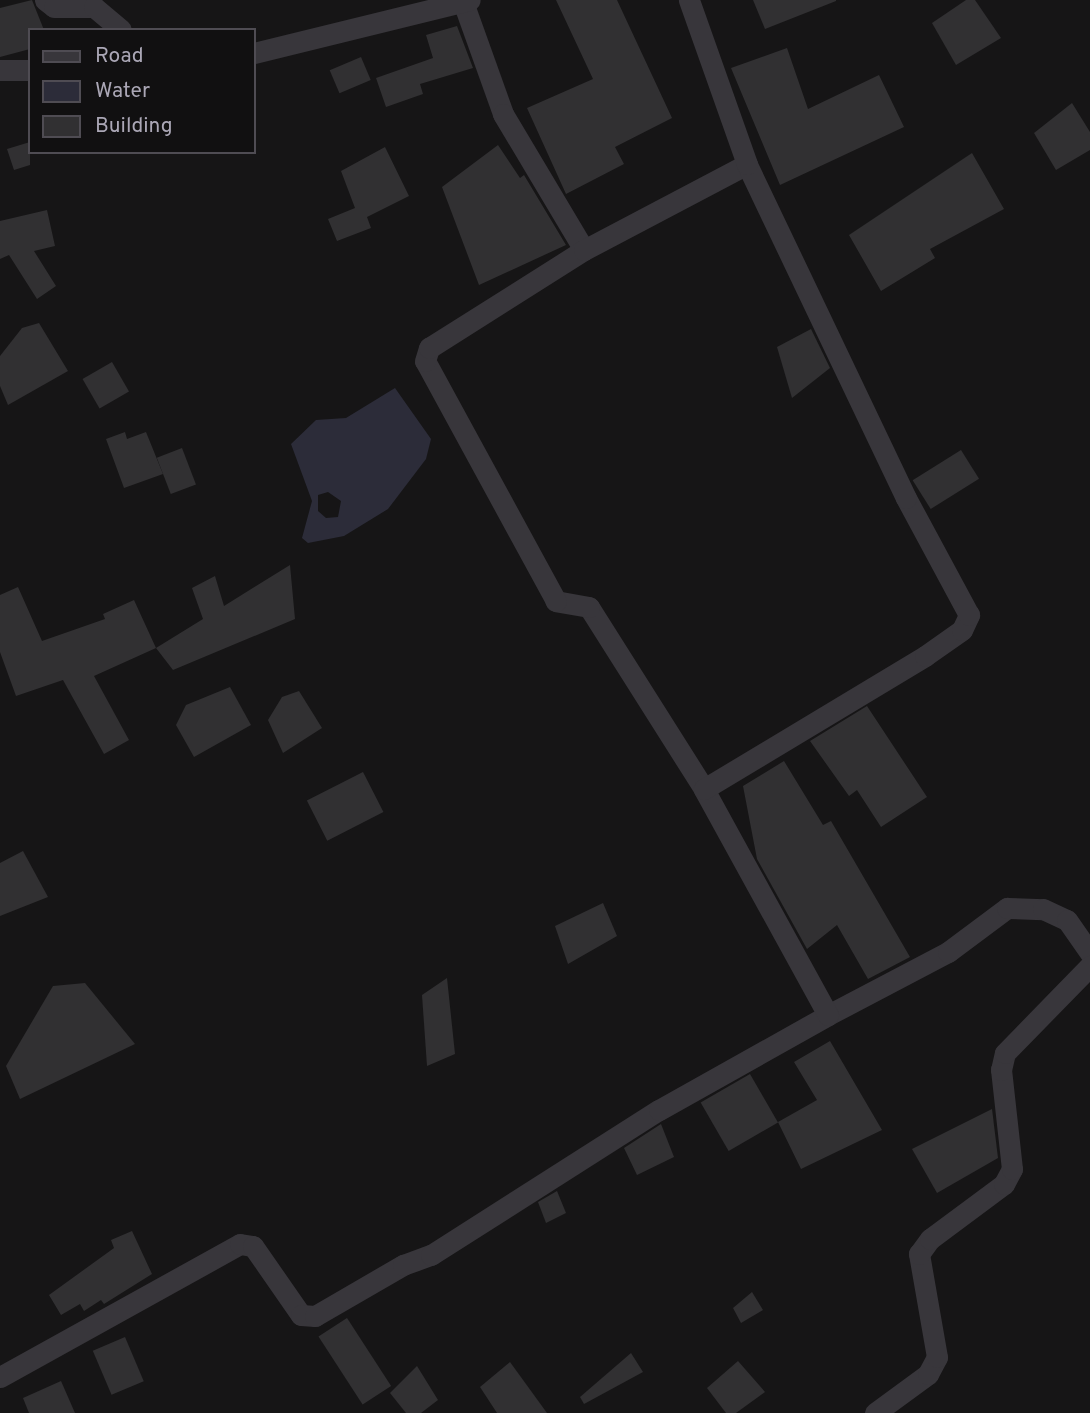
<!DOCTYPE html>
<html>
<head>
<meta charset="utf-8">
<style>
  body { margin:0 }
  #map { position:relative; width:1090px; height:1413px; overflow:hidden; background:#161516; font-family:Overpass,sans-serif }
  div>[style] { position:absolute }
  .water>* { inset:0; background:#2c2c39 }
  .building>* { inset:0; background:#313032; transform-origin:0 0 }
  .minor>* { height:21px; margin:-10.5px; padding:0 10.5px; transform-origin:10.5px; border-radius:10.5px; background:#38363b }
  span { translate:-50% -50%; white-space:nowrap; text-align:center; line-height:1.15; -webkit-text-stroke:6px #111011; paint-order:stroke }
  .legend { position:absolute; left:28px; top:28px; width:228px; height:126px; box-sizing:border-box; background:#111011; border:2px solid #4f4c53; margin:0; padding:9px 12px; list-style:none; font-size:21px; color:#aba7b6 }
  .legend li { display:flex; align-items:center; gap:14px; height:35px }
  .legend b { width:35px; border:2px solid #4f4c53 }
</style>
</head>
<body>
<div id="map">
  <div class="water">
    <div style="clip-path:polygon(evenodd,395px 388px,431px 439px,426px 459px,388px 509px,344px 536px,308px 543px,302px 538px,312px 501px,291px 444px,316px 420px,346px 418px,395px 388px,328px 492px,341px 501px,338px 517px,326px 518px,318px 511px,318px 495px,328px 492px)"></div>
  </div>
  <div class="building">
    <div style="clip-path:polygon(32px 0,44px 30px,30px 30px,30px 49px,0 57px,0 8px)"></div>
    <div style="clip-path:polygon(556px 0,617px 0,672px 118px,615px 147px,624px 164px,566px 194px,527px 108px,593px 79px)"></div>
    <div style="clip-path:polygon(753px 0,836px 0,836px 1px,765px 29px)"></div>
    <div style="clip-path:polygon(966px 0,975px 0,1001px 38px,956px 65px,932px 23px)"></div>
    <div style="clip-path:polygon(457px 26px,473px 68px,420px 84px,423px 94px,386px 107px,376px 78px,433px 58px,426px 35px)"></div>
    <div style="clip-path:polygon(787px 48px,808px 109px,879px 75px,904px 127px,780px 185px,731px 68px)"></div>
    <div style="left:361px;top:57px;width:25px;height:34px;rotate:67deg"></div>
    <div style="clip-path:polygon(1072px 103px,1090px 132px,1090px 150px,1056px 170px,1034px 133px)"></div>
    <div style="clip-path:polygon(30px 142px,30px 165px,14px 170px,7px 149px)"></div>
    <div style="clip-path:polygon(498px 145px,520px 178px,524px 175px,566px 245px,479px 285px,442px 187px)"></div>
    <div style="clip-path:polygon(385px 147px,409px 196px,367px 217px,371px 228px,337px 241px,328px 219px,355px 208px,341px 171px)"></div>
    <div style="clip-path:polygon(972px 153px,1004px 209px,930px 249px,935px 258px,881px 291px,849px 235px)"></div>
    <div style="clip-path:polygon(47px 210px,55px 246px,34px 251px,56px 286px,37px 299px,9px 255px,0 259px,0 221px)"></div>
    <div style="clip-path:polygon(39px 323px,68px 371px,8px 405px,0 386px,0 356px,22px 328px)"></div>
    <div style="clip-path:polygon(811px 329px,830px 368px,792px 398px,777px 347px)"></div>
    <div style="left:112px;top:362px;width:34px;height:34px;rotate:60deg"></div>
    <div style="clip-path:polygon(125px 432px,127px 439px,146px 432px,163px 474px,124px 488px,106px 439px)"></div>
    <div style="left:182px;top:448px;width:39px;height:27px;rotate:69deg"></div>
    <div style="left:961px;top:450px;width:34px;height:57px;rotate:58deg"></div>
    <div style="clip-path:polygon(290px 565px,295px 619px,173px 670px,156px 648px,203px 619px,192px 588px,215px 576px,224px 606px)"></div>
    <div style="clip-path:polygon(18px 587px,42px 641px,105px 619px,103px 614px,134px 600px,156px 648px,94px 676px,129px 740px,104px 754px,63px 680px,16px 696px,0 652px,0 595px)"></div>
    <div style="clip-path:polygon(230px 687px,251px 725px,194px 757px,176px 725px,186px 705px)"></div>
    <div style="clip-path:polygon(299px 691px,322px 728px,283px 753px,268px 720px,282px 697px)"></div>
    <div style="clip-path:polygon(867px 706px,927px 797px,881px 827px,857px 790px,849px 796px,810px 741px)"></div>
    <div style="clip-path:polygon(784px 761px,823px 825px,831px 821px,910px 957px,868px 979px,837px 925px,807px 949px,757px 859px,743px 786px)"></div>
    <div style="left:363px;top:772px;width:45px;height:63px;rotate:63deg"></div>
    <div style="clip-path:polygon(23px 851px,48px 897px,0 916px,0 863px)"></div>
    <div style="clip-path:polygon(603px 903px,617px 936px,568px 964px,555px 926px)"></div>
    <div style="clip-path:polygon(447px 978px,455px 1054px,427px 1066px,422px 995px)"></div>
    <div style="clip-path:polygon(85px 983px,135px 1044px,20px 1099px,6px 1066px,53px 986px)"></div>
    <div style="clip-path:polygon(830px 1041px,882px 1130px,801px 1169px,778px 1122px,817px 1100px,794px 1062px)"></div>
    <div style="left:750px;top:1074px;width:56px;height:57px;rotate:60deg"></div>
    <div style="clip-path:polygon(992px 1109px,998px 1158px,937px 1193px,912px 1149px)"></div>
    <div style="clip-path:polygon(661px 1124px,674px 1157px,637px 1175px,624px 1148px)"></div>
    <div style="clip-path:polygon(557px 1191px,566px 1213px,546px 1223px,538px 1202px)"></div>
    <div style="clip-path:polygon(132px 1231px,152px 1274px,104px 1304px,101px 1300px,84px 1311px,80px 1304px,61px 1315px,49px 1295px,114px 1248px,111px 1240px)"></div>
    <div style="clip-path:polygon(752px 1292px,763px 1310px,741px 1323px,733px 1308px)"></div>
    <div style="left:347px;top:1318px;width:81px;height:34px;rotate:57deg"></div>
    <div style="left:125px;top:1337px;width:48px;height:35px;rotate:67deg"></div>
    <div style="clip-path:polygon(631px 1353px,643px 1372px,584px 1404px,580px 1397px)"></div>
    <div style="clip-path:polygon(738px 1361px,765px 1392px,736px 1413px,726px 1413px,707px 1388px)"></div>
    <div style="clip-path:polygon(510px 1362px,547px 1413px,497px 1413px,480px 1387px)"></div>
    <div style="clip-path:polygon(417px 1366px,438px 1400px,421px 1413px,406px 1413px,390px 1393px)"></div>
    <div style="clip-path:polygon(61px 1381px,75px 1413px,29px 1413px,23px 1398px)"></div>
  </div>
  <div class="minor">
    <div style="left:45px;top:0;width:11px;rotate:38deg"></div>
    <div style="left:54px;top:7px;width:40px"></div>
    <div style="left:94px;top:7px;width:35px;rotate:40deg"></div>
    <div style="left:463px;top:2px;width:119px;rotate:70.3deg"></div>
    <div style="left:503px;top:114px;width:158px;rotate:59.2deg"></div>
    <div style="left:254px;top:53px;width:222px;rotate:-13.8deg"></div>
    <div style="left:0;top:70px;width:30px"></div>
    <div style="left:704px;top:789px;width:215px;rotate:-122.3deg"></div>
    <div style="left:589px;top:607px;width:34px;rotate:-170deg"></div>
    <div style="left:556px;top:601px;width:273px;rotate:-118.6deg"></div>
    <div style="left:425px;top:361px;width:14px;rotate:-73deg"></div>
    <div style="left:429px;top:348px;width:183px;rotate:-32.3deg"></div>
    <div style="left:584px;top:250px;width:184px;rotate:-27.8deg"></div>
    <div style="left:828px;top:1015px;width:136px;rotate:-27.7deg"></div>
    <div style="left:948px;top:952px;width:74px;rotate:-36.7deg"></div>
    <div style="left:1007px;top:908px;width:36px;rotate:2deg"></div>
    <div style="left:1043px;top:909px;width:26px;rotate:25deg"></div>
    <div style="left:1067px;top:920px;width:40px;rotate:55.1deg"></div>
    <div style="left:0;top:1377px;width:274px;rotate:-29deg"></div>
    <div style="left:240px;top:1244px;width:13px;rotate:9deg"></div>
    <div style="left:253px;top:1246px;width:84px;rotate:55.2deg"></div>
    <div style="left:301px;top:1315px;width:14px;rotate:4deg"></div>
    <div style="left:315px;top:1316px;width:102px;rotate:-30.1deg"></div>
    <div style="left:403px;top:1265px;width:30px;rotate:-20deg"></div>
    <div style="left:431px;top:1255px;width:270px;rotate:-32.5deg"></div>
    <div style="left:659px;top:1110px;width:194px;rotate:-29.3deg"></div>
    <div style="left:828px;top:1015px;width:258px;rotate:-118.8deg"></div>
    <div style="left:704px;top:789px;width:258px;rotate:-31deg"></div>
    <div style="left:925px;top:656px;width:45px;rotate:-35.1deg"></div>
    <div style="left:962px;top:630px;width:17px;rotate:-65deg"></div>
    <div style="left:969px;top:615px;width:133px;rotate:-118.3deg"></div>
    <div style="left:906px;top:498px;width:370px;rotate:-115.5deg"></div>
    <div style="left:747px;top:164px;width:174px;rotate:-109.5deg"></div>
    <div style="left:875px;top:1413px;width:66px;rotate:-36.3deg"></div>
    <div style="left:928px;top:1374px;width:19px;rotate:-62deg"></div>
    <div style="left:937px;top:1357px;width:105px;rotate:-99.9deg"></div>
    <div style="left:919px;top:1254px;width:19px;rotate:-54deg"></div>
    <div style="left:930px;top:1239px;width:92px;rotate:-36.6deg"></div>
    <div style="left:1004px;top:1184px;width:17px;rotate:-62deg"></div>
    <div style="left:1012px;top:1169px;width:100px;rotate:-96.3deg"></div>
    <div style="left:1001px;top:1070px;width:17px;rotate:-77deg"></div>
    <div style="left:1005px;top:1053px;width:122px;rotate:-45.7deg"></div>
  </div>
  <ul class="legend">
  <li><b style="height:9px;background:#38363b"></b>Road</li>
  <li><b style="height:19px;background:#2c2c39"></b>Water</li>
  <li><b style="height:19px;background:#313032"></b>Building</li>
  </ul>
</div>
</body>
</html>
